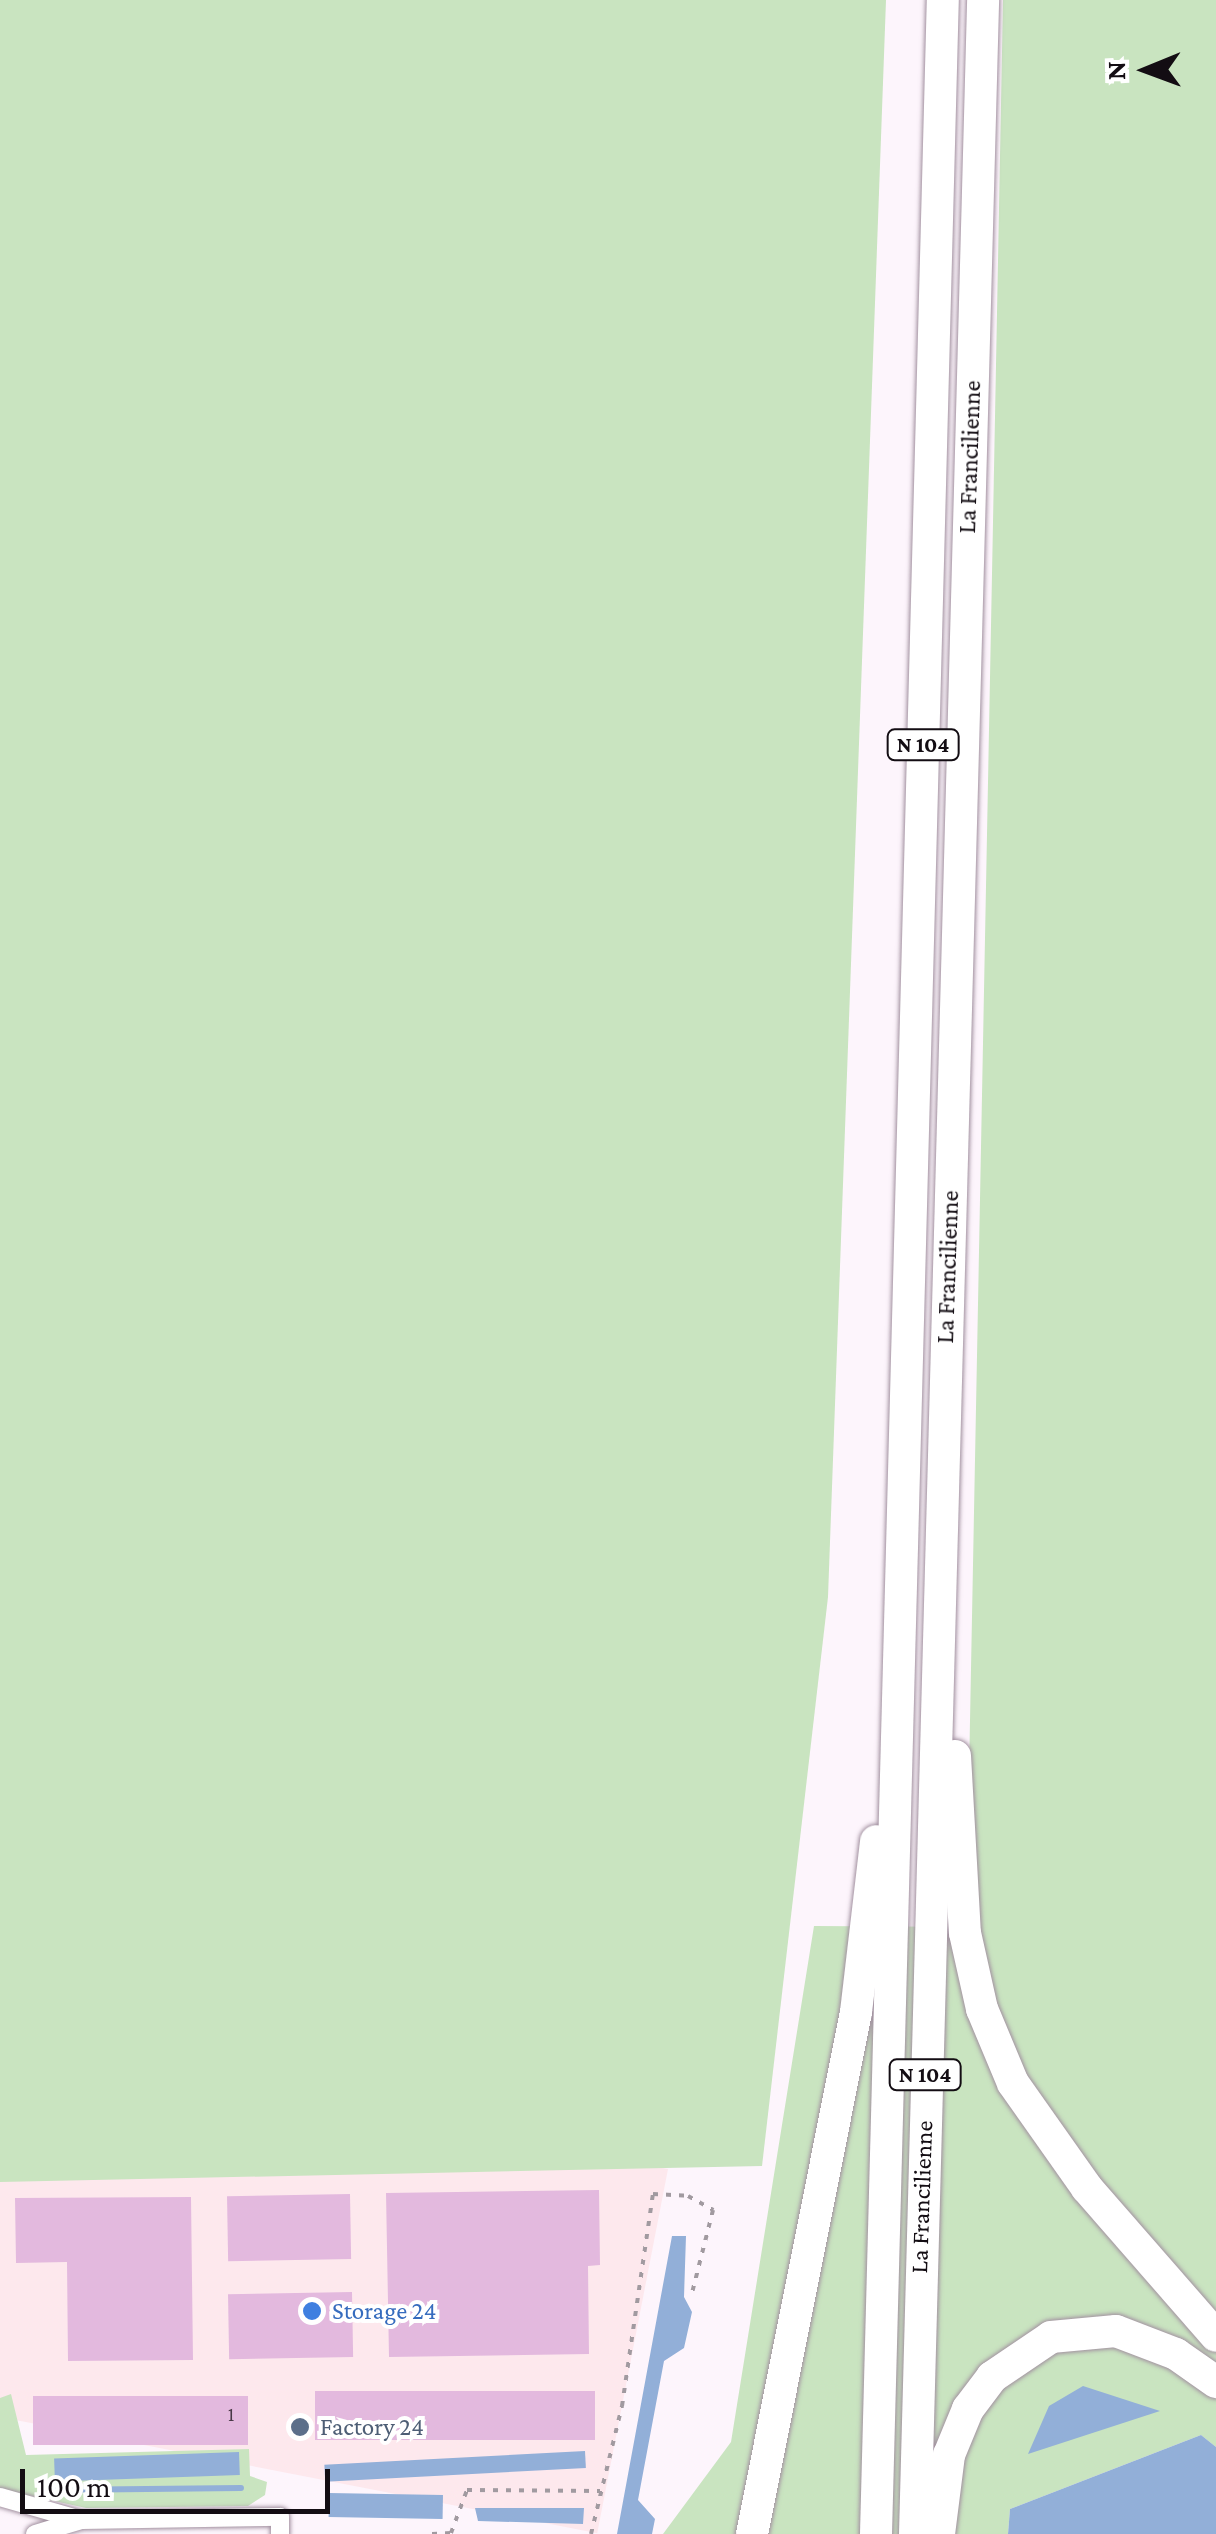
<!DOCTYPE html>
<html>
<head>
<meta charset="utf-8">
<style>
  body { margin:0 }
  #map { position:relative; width:1216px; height:2534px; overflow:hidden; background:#fdf5fc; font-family:"Crimson Pro",serif }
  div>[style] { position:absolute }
  .industrial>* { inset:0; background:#fde8ed; transform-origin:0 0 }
  .green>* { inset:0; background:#c9e4c0 }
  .water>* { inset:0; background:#92afd8; transform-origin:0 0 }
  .stream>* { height:6px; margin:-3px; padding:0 3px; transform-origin:3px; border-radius:3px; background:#92afd8 }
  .building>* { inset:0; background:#e3b9de; transform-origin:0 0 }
  .path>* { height:4px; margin-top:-2px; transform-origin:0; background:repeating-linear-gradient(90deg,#a19aa0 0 5px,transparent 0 13px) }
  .roads { filter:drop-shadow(0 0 2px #a291a0) drop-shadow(0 0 2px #a291a0) }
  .street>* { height:18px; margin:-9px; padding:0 9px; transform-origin:9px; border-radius:9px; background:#fff }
  .highway>* { height:32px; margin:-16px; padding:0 16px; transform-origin:16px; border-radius:16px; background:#fff }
  .dots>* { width:28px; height:28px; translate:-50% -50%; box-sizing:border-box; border:5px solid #fff; border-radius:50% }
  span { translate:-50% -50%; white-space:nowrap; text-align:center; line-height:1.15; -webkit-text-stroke:8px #fff; paint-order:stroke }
  .number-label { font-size:20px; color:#473846 }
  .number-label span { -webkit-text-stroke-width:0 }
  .shield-label span { padding:2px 8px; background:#fff; border:2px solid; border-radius:8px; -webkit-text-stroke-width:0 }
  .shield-label { font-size:22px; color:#130d13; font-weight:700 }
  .street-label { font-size:25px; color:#130d13 }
  .shop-label { font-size:25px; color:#366cbe }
  .left { translate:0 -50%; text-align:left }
  .service-label { font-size:25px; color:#4e5e75 }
  .north { position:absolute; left:1096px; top:20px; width:100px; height:100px; -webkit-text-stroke:8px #fff; paint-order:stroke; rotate:269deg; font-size:28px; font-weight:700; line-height:40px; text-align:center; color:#130d13 }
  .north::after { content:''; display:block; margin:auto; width:35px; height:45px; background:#130d13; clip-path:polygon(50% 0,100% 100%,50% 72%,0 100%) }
  .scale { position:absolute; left:20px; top:2469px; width:310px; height:45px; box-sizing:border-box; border:5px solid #130d13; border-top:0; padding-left:12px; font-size:30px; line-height:35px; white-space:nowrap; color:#130d13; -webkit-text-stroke:8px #fff; paint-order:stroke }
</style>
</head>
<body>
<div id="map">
  <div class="industrial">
    <div style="left:668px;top:2169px;width:371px;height:668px;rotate:101deg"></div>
  </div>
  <div class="green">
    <div style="clip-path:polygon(0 0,886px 0,828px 1597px,762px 2166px,0 2182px)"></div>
    <div style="clip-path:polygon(1003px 0,1216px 0,1216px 2447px,1201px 2435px,1010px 2509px,1008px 2534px,663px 2534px,731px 2442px,814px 1926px,978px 1927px,969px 1773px)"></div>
    <div style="clip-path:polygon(11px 2394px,26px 2455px,249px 2449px,250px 2476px,267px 2482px,265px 2495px,248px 2506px,86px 2508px,0 2489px,0 2398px)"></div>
  </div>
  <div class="water">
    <div style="clip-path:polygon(672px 2236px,686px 2236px,684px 2297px,692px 2312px,684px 2348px,664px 2361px,638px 2500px,655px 2519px,652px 2534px,617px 2534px)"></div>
    <div style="clip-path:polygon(1083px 2386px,1160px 2411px,1028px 2454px,1049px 2406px)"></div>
    <div style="clip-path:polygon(1201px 2435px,1216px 2447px,1216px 2534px,1008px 2534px,1010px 2509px)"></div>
    <div style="left:585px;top:2451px;width:17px;height:261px;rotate:87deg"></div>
    <div style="left:239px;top:2452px;width:23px;height:185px;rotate:88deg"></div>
    <div style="left:329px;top:2493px;width:114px;height:24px;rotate:1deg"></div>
    <div style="clip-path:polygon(475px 2508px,584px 2508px,583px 2524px,478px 2521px)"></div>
  </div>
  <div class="stream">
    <div style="left:52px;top:2490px;width:189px;rotate:-0.6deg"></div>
  </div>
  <div class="building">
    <div style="clip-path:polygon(599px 2190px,600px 2265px,588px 2266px,589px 2354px,389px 2357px,386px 2193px)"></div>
    <div style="left:350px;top:2194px;width:65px;height:123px;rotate:89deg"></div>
    <div style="clip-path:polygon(191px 2197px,193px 2360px,68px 2361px,67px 2262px,16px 2263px,15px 2198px)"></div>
    <div style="left:352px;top:2292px;width:65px;height:124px;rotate:89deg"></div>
    <div style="left:595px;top:2391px;width:49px;height:280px;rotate:90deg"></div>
    <div style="left:248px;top:2396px;width:49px;height:215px;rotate:90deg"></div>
  </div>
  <div class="path">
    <div style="left:432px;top:2534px;width:19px;rotate:-3deg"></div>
    <div style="left:451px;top:2533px;width:46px;rotate:-69.6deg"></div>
    <div style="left:467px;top:2490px;width:133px;rotate:0.4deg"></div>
    <div style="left:591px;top:2534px;width:132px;rotate:-76.4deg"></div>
    <div style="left:622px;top:2406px;width:214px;rotate:-81.7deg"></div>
    <div style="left:653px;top:2194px;width:35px;rotate:3deg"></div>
    <div style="left:688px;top:2196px;width:29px;rotate:29deg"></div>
    <div style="left:713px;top:2210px;width:90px;rotate:104.2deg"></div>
  </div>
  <div class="roads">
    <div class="street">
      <div style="left:0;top:2497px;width:84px;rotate:15.9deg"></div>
      <div style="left:35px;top:2534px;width:48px;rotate:-16.9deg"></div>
      <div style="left:81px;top:2520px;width:199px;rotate:-0.9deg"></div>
      <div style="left:280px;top:2517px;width:17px;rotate:90deg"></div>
    </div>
    <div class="highway">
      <div style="left:955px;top:1756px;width:177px;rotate:86.8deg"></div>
      <div style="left:965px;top:1933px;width:78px;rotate:77.4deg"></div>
      <div style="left:982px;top:2009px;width:80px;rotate:67.3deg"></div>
      <div style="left:1013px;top:2083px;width:128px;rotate:54.8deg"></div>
      <div style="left:1087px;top:2188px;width:196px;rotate:48.9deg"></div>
      <div style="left:752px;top:2534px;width:532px;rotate:-78.73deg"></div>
      <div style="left:856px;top:2012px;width:172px;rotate:-83.3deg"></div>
      <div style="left:876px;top:2534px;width:2535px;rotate:-88.49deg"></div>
      <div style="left:915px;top:2534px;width:2535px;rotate:-88.46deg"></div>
      <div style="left:939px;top:2534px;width:80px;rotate:-82.8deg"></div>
      <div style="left:949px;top:2455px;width:50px;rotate:-67.6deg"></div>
      <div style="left:968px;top:2409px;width:40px;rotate:-53deg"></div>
      <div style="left:992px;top:2377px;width:71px;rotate:-34.1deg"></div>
      <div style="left:1051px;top:2337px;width:65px;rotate:-5.3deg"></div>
      <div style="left:1116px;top:2331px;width:64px;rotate:21deg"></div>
      <div style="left:1176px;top:2354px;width:49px;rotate:35deg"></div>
    </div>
  </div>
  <div class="dots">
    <div style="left:312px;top:2311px;background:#3f7fe0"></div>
    <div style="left:300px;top:2427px;background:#5c6f8a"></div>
  </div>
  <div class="number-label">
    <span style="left:231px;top:2414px">1</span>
  </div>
  <div class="shield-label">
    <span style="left:923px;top:745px">N 104</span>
    <span style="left:925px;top:2075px">N 104</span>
  </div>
  <div class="street-label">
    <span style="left:970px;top:457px;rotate:-88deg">La Francilienne</span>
    <span style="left:948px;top:1267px;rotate:-88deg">La Francilienne</span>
    <span style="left:922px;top:2197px;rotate:-88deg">La Francilienne</span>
  </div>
  <div class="shop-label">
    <span class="left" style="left:332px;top:2311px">Storage 24</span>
  </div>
  <div class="service-label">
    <span class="left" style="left:320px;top:2427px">Factory 24</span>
  </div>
  <div class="north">N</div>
  <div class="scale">100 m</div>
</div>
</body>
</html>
